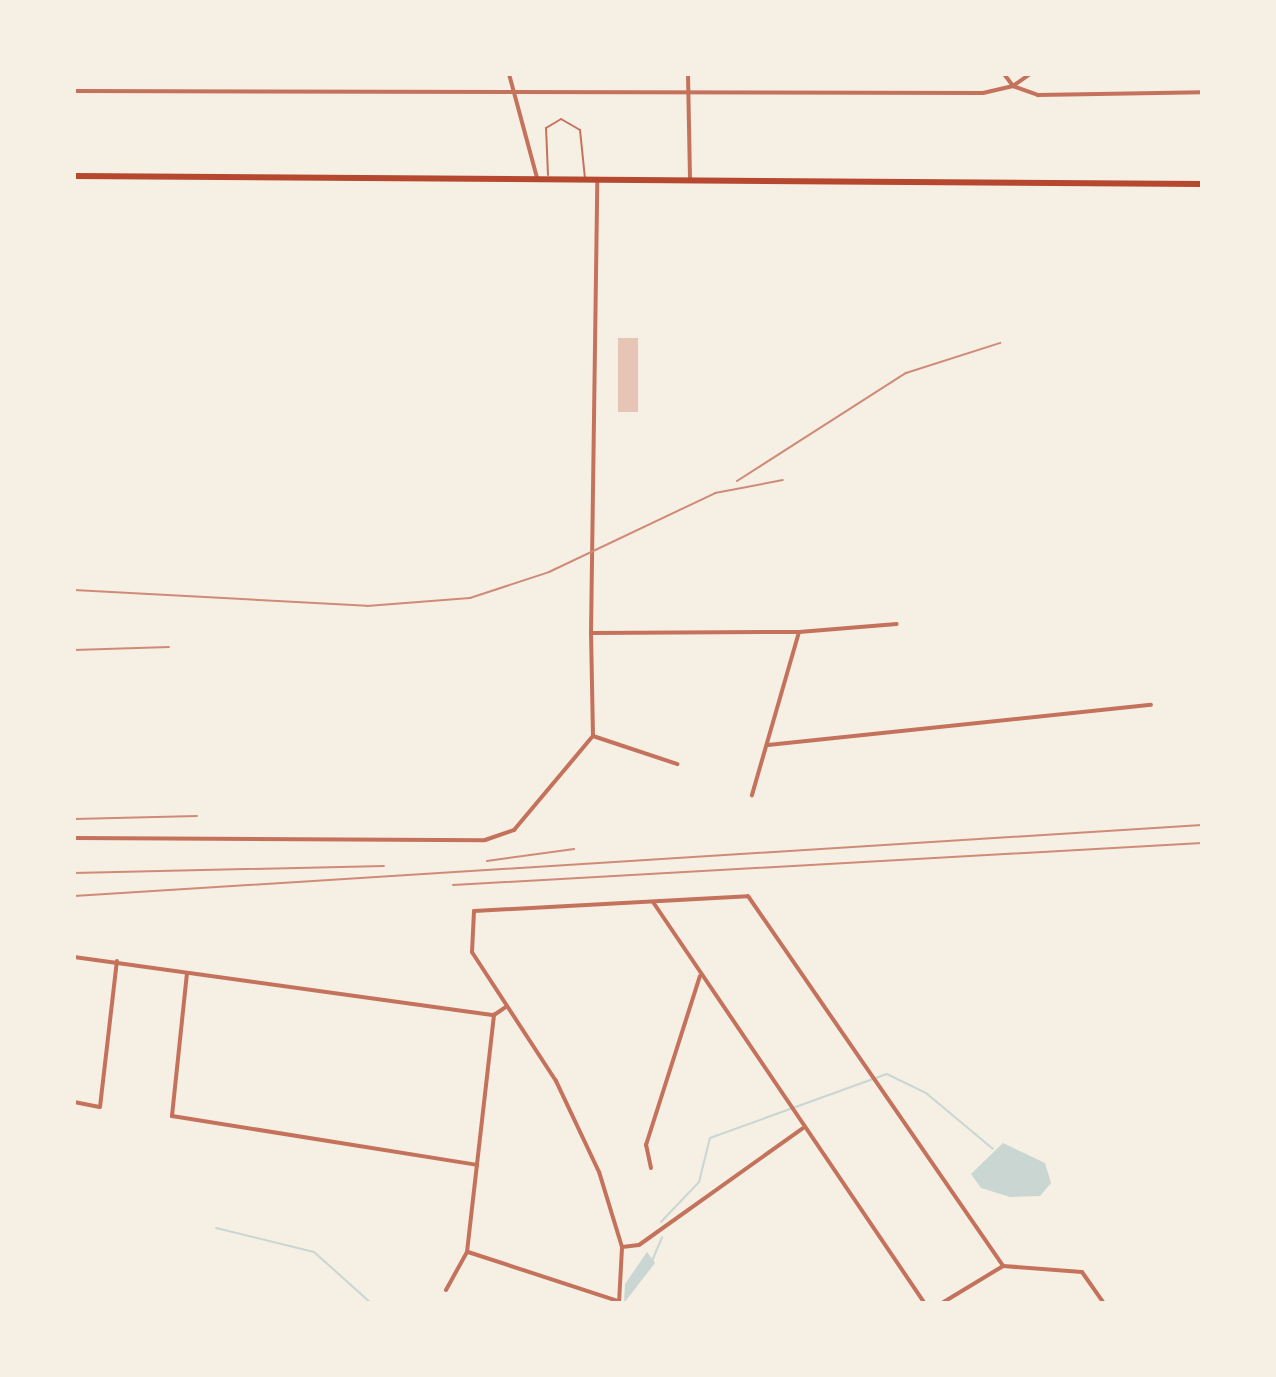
<!DOCTYPE html>
<html>
<head>
<meta charset="utf-8">
<style>
  body { margin:0 }
  #map { position:relative; width:1276px; height:1377px; overflow:hidden; background:#f6efe4; font-family:"Roboto Condensed",sans-serif }
  div>[style] { position:absolute }
  .water>* { inset:0; background:#c9d6d2 }
  .stream>* { height:2px; margin:-1px; padding:0 1px; transform-origin:1px; border-radius:1px; background:#c9d6d2 }
  .building>* { inset:0; background:#e6c5b7; transform-origin:0 0 }
  .service>* { height:2px; margin:-1px; padding:0 1px; transform-origin:1px; border-radius:1px; background:#c5725c }
  .minor>* { height:4px; margin:-2px; padding:0 2px; transform-origin:2px; border-radius:2px; background:#c5725c }
  .primary>* { height:6px; margin:-3px; padding:0 3px; transform-origin:3px; border-radius:3px; background:#b5482f }
  .rail>* { height:2px; margin:-1px; padding:0 1px; transform-origin:1px; border-radius:1px; background:#cf8b77 }
  span { translate:-50% -50%; white-space:nowrap; text-align:center; line-height:1.15; -webkit-text-stroke:6px #f6efe4; paint-order:stroke }
  .frame { position:absolute; inset:0; border:76px solid #f6efe4; pointer-events:none }
</style>
</head>
<body>
<div id="map">
  <div class="water">
    <div style="clip-path:polygon(1003px 1143px,1045px 1163px,1051px 1183px,1040px 1196px,1010px 1197px,981px 1188px,971px 1174px)"></div>
    <div style="clip-path:polygon(647px 1252px,655px 1263px,624px 1303px,625px 1284px)"></div>
  </div>
  <div class="stream">
    <div style="left:661px;top:1222px;width:55px;rotate:-46.5deg"></div>
    <div style="left:699px;top:1182px;width:45px;rotate:-76deg"></div>
    <div style="left:710px;top:1138px;width:188px;rotate:-19.9deg"></div>
    <div style="left:887px;top:1074px;width:43px;rotate:26deg"></div>
    <div style="left:926px;top:1093px;width:87px;rotate:39.9deg"></div>
    <div style="left:216px;top:1228px;width:101px;rotate:13.8deg"></div>
    <div style="left:314px;top:1252px;width:76px;rotate:41.8deg"></div>
    <div style="left:652px;top:1261px;width:26px;rotate:-67deg"></div>
  </div>
  <div class="building">
    <div style="left:618px;top:338px;width:20px;height:74px"></div>
  </div>
  <div class="service">
    <div style="left:548px;top:175px;width:47px;rotate:-92.4deg"></div>
    <div style="left:546px;top:128px;width:17px;rotate:-31deg"></div>
    <div style="left:561px;top:119px;width:22px;rotate:30deg"></div>
    <div style="left:580px;top:130px;width:48px;rotate:84.1deg"></div>
  </div>
  <div class="minor">
    <div style="left:509px;top:74px;width:108px;rotate:74.9deg"></div>
    <div style="left:688px;top:74px;width:107px;rotate:88.9deg"></div>
    <div style="left:1004px;top:74px;width:15px;rotate:53deg"></div>
    <div style="left:1013px;top:86px;width:21px;rotate:-35deg"></div>
    <div style="left:74px;top:91px;width:909px;rotate:0.13deg"></div>
    <div style="left:983px;top:93px;width:31px;rotate:-13deg"></div>
    <div style="left:1013px;top:86px;width:27px;rotate:20deg"></div>
    <div style="left:1038px;top:95px;width:164px;rotate:-1deg"></div>
    <div style="left:799px;top:632px;width:98px;rotate:-4.7deg"></div>
    <div style="left:591px;top:633px;width:454px;rotate:-89.2deg"></div>
    <div style="left:593px;top:736px;width:89px;rotate:18.4deg"></div>
    <div style="left:768px;top:745px;width:385px;rotate:-6deg"></div>
    <div style="left:74px;top:838px;width:411px;rotate:0.3deg"></div>
    <div style="left:485px;top:840px;width:31px;rotate:-19deg"></div>
    <div style="left:514px;top:830px;width:123px;rotate:-50deg"></div>
    <div style="left:593px;top:736px;width:103px;rotate:-91.1deg"></div>
    <div style="left:591px;top:633px;width:208px;rotate:-0.3deg"></div>
    <div style="left:799px;top:632px;width:170px;rotate:106.1deg"></div>
    <div style="left:653px;top:902px;width:484px;rotate:55.9deg"></div>
    <div style="left:74px;top:957px;width:424px;rotate:7.9deg"></div>
    <div style="left:494px;top:1015px;width:14px;rotate:-34deg"></div>
    <div style="left:187px;top:973px;width:144px;rotate:96deg"></div>
    <div style="left:172px;top:1116px;width:309px;rotate:9.1deg"></div>
    <div style="left:74px;top:1102px;width:26px;rotate:11deg"></div>
    <div style="left:100px;top:1107px;width:147px;rotate:-83.4deg"></div>
    <div style="left:651px;top:1168px;width:24px;rotate:-102deg"></div>
    <div style="left:646px;top:1145px;width:177px;rotate:-72.3deg"></div>
    <div style="left:622px;top:1247px;width:17px;rotate:-7deg"></div>
    <div style="left:639px;top:1245px;width:201px;rotate:-35.5deg"></div>
    <div style="left:468px;top:1252px;width:158px;rotate:18.1deg"></div>
    <div style="left:446px;top:1290px;width:43px;rotate:-61.1deg"></div>
    <div style="left:467px;top:1252px;width:239px;rotate:-83.5deg"></div>
    <div style="left:619px;top:1303px;width:56px;rotate:-86.9deg"></div>
    <div style="left:622px;top:1247px;width:78px;rotate:-107deg"></div>
    <div style="left:599px;top:1172px;width:101px;rotate:-115.3deg"></div>
    <div style="left:556px;top:1081px;width:154px;rotate:-123.1deg"></div>
    <div style="left:472px;top:952px;width:41px;rotate:-87.2deg"></div>
    <div style="left:474px;top:911px;width:274px;rotate:-3.1deg"></div>
    <div style="left:748px;top:896px;width:449px;rotate:55.4deg"></div>
    <div style="left:1003px;top:1266px;width:79px;rotate:4.3deg"></div>
    <div style="left:1082px;top:1272px;width:38px;rotate:55deg"></div>
    <div style="left:942px;top:1303px;width:71px;rotate:-31.2deg"></div>
  </div>
  <div class="primary">
    <div style="left:74px;top:176px;width:1128px;rotate:0.41deg"></div>
  </div>
  <div class="rail">
    <div style="left:737px;top:481px;width:201px;rotate:-32.6deg"></div>
    <div style="left:906px;top:373px;width:99px;rotate:-17.7deg"></div>
    <div style="left:74px;top:590px;width:293px;rotate:3.1deg"></div>
    <div style="left:367px;top:606px;width:103px;rotate:-4.4deg"></div>
    <div style="left:470px;top:598px;width:83px;rotate:-18.2deg"></div>
    <div style="left:549px;top:572px;width:184px;rotate:-25.4deg"></div>
    <div style="left:715px;top:493px;width:69px;rotate:-10.8deg"></div>
    <div style="left:74px;top:650px;width:95px;rotate:-1.8deg"></div>
    <div style="left:74px;top:819px;width:123px;rotate:-1.4deg"></div>
    <div style="left:487px;top:861px;width:88px;rotate:-7.9deg"></div>
    <div style="left:74px;top:873px;width:310px;rotate:-1.3deg"></div>
    <div style="left:453px;top:885px;width:750px;rotate:-3.21deg"></div>
    <div style="left:74px;top:896px;width:1130px;rotate:-3.6deg"></div>
  </div>
  <div class="frame"></div>
</div>
</body>
</html>
